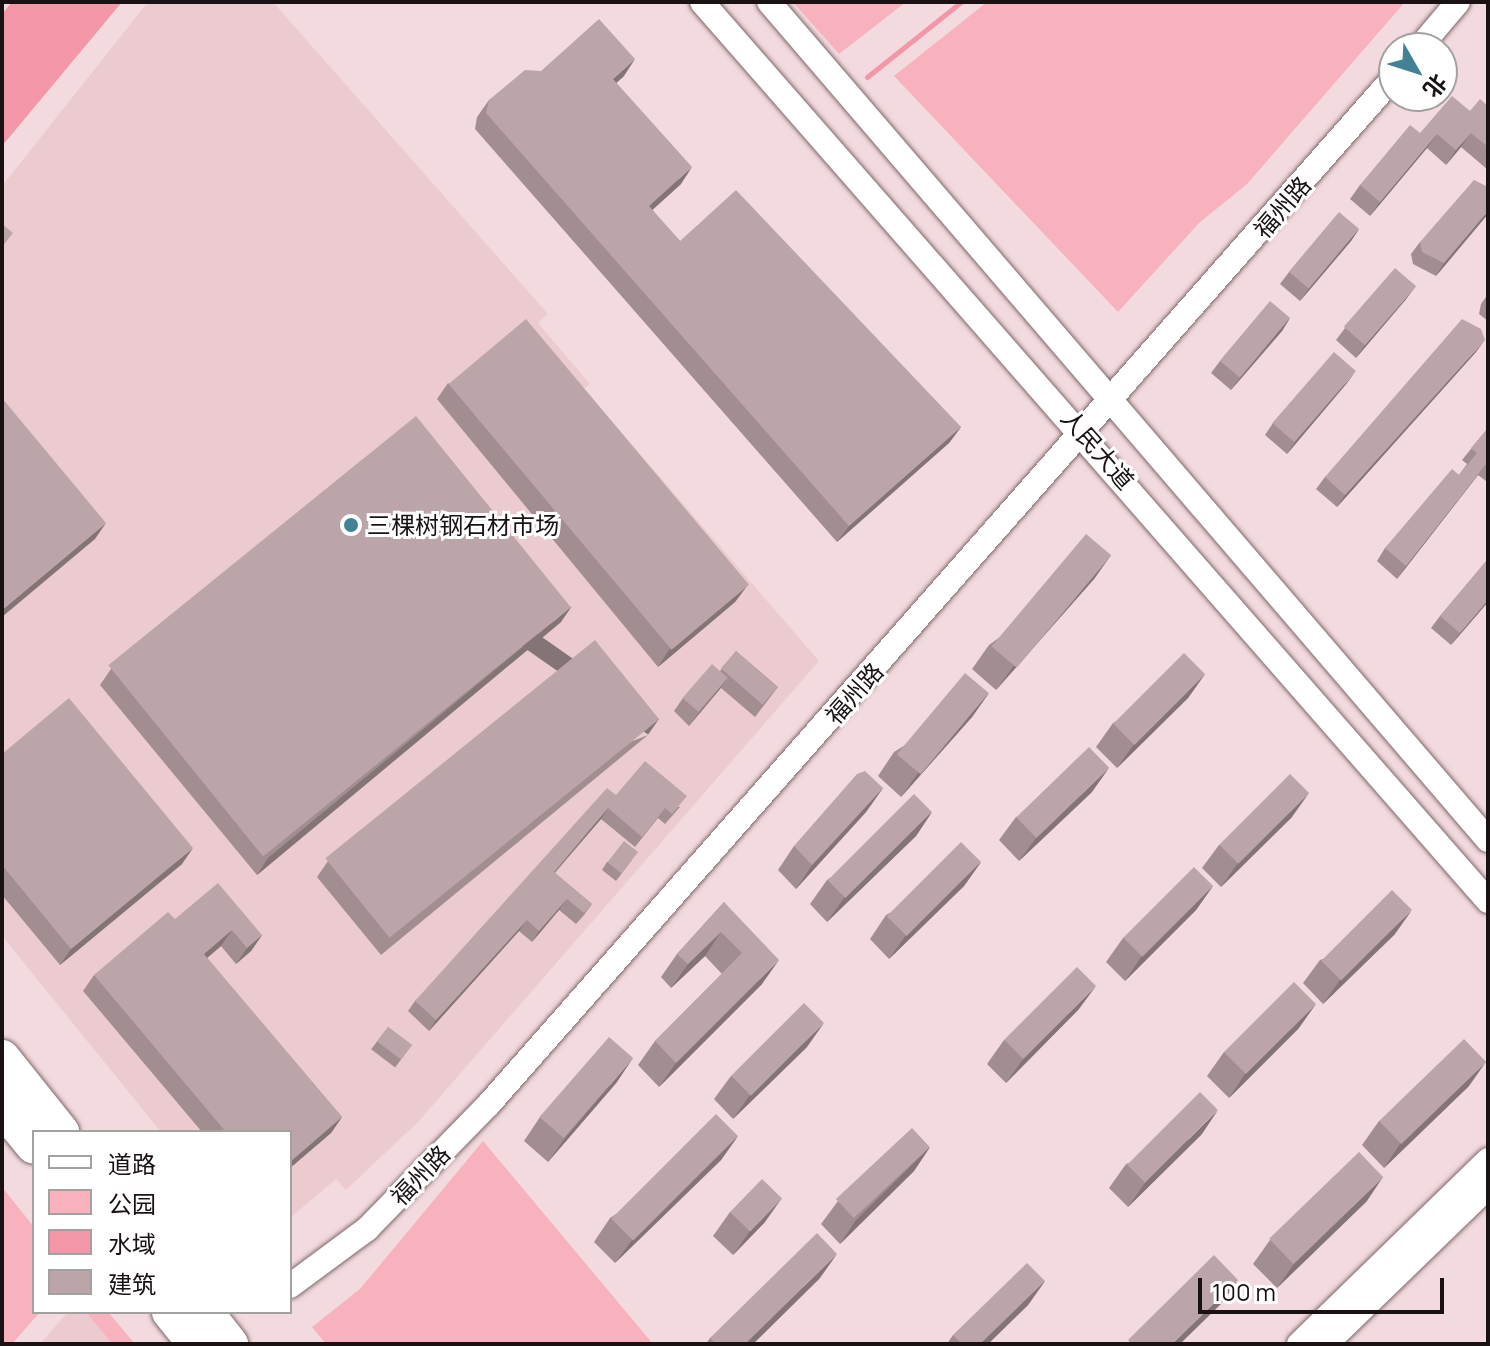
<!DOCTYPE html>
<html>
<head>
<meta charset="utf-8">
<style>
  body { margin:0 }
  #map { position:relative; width:1490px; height:1346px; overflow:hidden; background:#f3dade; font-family:Manrope,"Noto Sans SC",sans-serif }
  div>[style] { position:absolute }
  .built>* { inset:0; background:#eccbd0 }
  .green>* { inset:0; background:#f7b2be }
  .water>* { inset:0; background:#f296a8 }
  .stream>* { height:5px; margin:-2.5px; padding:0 2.5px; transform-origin:2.5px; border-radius:2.5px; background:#f296a8 }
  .roads { filter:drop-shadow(0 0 2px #7d686b) drop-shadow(0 0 2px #7d686b) }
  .minor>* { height:24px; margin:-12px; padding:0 12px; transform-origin:12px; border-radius:12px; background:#fff }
  .highway>* { height:36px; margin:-18px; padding:0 18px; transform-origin:18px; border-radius:18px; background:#fff }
  .wall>* { inset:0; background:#a28e91; transform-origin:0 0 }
  .shaded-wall>* { inset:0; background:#847476; transform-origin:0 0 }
  .building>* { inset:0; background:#bca5a9; transform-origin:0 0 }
  .dots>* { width:22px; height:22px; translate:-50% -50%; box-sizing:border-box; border:4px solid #fff; border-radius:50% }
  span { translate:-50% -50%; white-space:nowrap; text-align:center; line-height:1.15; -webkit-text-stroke:6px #fff; paint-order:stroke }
  .street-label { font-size:24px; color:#191112 }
  .poi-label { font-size:24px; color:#191112 }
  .left { translate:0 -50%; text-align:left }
  .frame { position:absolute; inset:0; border:4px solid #191112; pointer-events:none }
  .legend { position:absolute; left:32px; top:1130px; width:260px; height:184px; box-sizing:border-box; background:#fff; border:2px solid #a3a0a0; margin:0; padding:10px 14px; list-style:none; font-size:24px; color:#191112 }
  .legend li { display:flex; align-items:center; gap:16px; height:40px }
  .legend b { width:40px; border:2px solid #a3a0a0 }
  .north { position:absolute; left:1378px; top:32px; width:80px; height:80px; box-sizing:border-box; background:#fff; border:2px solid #a3a0a0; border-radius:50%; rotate:129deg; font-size:22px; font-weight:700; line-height:32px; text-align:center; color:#191112 }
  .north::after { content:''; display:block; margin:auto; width:28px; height:36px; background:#418394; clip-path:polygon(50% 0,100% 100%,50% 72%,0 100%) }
  .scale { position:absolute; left:1198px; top:1278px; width:246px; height:36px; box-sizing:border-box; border:4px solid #191112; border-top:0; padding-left:10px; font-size:24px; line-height:28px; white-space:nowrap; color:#191112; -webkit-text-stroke:6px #fff; paint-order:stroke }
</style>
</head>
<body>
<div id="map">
  <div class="built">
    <div style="clip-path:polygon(148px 2px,273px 2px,548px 314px,538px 323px,590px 384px,584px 389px,819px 661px,419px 1121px,346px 1190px,336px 1179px,290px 1218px,290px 1132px,161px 1132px,2px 936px,2px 186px)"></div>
    <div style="clip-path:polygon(68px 1312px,86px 1312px,112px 1344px,40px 1344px)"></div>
  </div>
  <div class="green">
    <div style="clip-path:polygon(793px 2px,906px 2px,839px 54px)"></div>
    <div style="clip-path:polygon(987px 2px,1405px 2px,1247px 184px,1199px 223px,1118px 312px,894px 76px)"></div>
    <div style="clip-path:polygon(483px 1141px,653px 1344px,326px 1344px,312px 1327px,360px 1289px)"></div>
    <div style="clip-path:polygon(2px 1187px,34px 1227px,34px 1312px,40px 1312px,12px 1344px,2px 1344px)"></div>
    <div style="clip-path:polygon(86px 1312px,108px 1312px,135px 1344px,112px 1344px)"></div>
  </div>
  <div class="water">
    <div style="clip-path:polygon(12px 2px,122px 2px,2px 146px,2px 14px)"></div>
  </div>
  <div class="stream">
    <div style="left:867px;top:77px;width:120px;rotate:-38.6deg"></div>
  </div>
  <div class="roads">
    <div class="minor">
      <div style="left:702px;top:2px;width:1194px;rotate:48.84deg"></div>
      <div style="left:769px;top:2px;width:1104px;rotate:49.37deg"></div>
      <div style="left:1419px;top:48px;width:60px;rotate:-49.7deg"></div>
      <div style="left:290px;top:1286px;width:96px;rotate:-36.5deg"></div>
      <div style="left:367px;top:1229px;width:175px;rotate:-45.7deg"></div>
      <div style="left:489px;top:1104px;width:1369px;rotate:-48.61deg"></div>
      <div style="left:1299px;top:1344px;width:264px;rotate:-44.2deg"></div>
      <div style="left:1326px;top:1344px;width:226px;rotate:-44.1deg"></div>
    </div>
    <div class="highway">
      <div style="left:2px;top:1058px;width:95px;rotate:51.4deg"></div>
      <div style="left:2px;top:1107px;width:50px;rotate:50.6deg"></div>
      <div style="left:170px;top:1312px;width:41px;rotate:50.9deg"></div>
      <div style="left:205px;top:1312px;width:41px;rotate:52deg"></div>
    </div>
  </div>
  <div class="wall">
    <div style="clip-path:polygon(624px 76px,616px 83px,681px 184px,652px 210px,680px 241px,961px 427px,949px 443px,837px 542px,475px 129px,477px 117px,489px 100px)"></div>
    <div style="clip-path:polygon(1488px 106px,1488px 170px,1461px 147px,1446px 165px,1427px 148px,1370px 216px,1350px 199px,1360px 185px,1420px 133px,1470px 111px)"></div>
    <div style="clip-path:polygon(1488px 214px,1436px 276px,1413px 264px,1411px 254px,1420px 242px)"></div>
    <div style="clip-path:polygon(1359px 229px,1351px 241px,1300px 301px,1280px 284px,1289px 272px)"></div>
    <div style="clip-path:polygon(1488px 294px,1488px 321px,1479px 314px,1481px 304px)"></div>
    <div style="clip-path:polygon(1407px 298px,1356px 358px,1336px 340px,1345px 328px)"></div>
    <div style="clip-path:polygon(1290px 318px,1282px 331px,1231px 390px,1211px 373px,1220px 361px)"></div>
    <div style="clip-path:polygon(1476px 352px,1337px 507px,1316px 489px,1325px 477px)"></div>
    <div style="clip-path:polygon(448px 383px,747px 586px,735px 602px,658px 667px,437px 399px)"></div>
    <div style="clip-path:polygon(1347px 383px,1287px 454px,1265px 435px,1273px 423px)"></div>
    <div style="clip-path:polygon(1488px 428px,1488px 479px,1486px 481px,1478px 475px,1397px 579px,1377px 561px,1385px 548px,1459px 475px,1467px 464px,1462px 460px)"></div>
    <div style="clip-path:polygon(1111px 555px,1094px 579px,996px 690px,972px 669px,989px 645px)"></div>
    <div style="clip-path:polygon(1488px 559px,1488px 602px,1451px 645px,1431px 628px,1440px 616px)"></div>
    <div style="clip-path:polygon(561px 622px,257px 875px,100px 685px,111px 669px)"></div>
    <div style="clip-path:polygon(736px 651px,778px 687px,755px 717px,721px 688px,689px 726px,674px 711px,683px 698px,720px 671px)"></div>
    <div style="clip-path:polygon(1205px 674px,1188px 698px,1117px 768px,1096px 747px,1113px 723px)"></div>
    <div style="clip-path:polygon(989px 693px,972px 717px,901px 797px,878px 776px,894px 752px)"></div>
    <div style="clip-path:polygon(648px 735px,381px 955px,317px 877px,328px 861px)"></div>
    <div style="clip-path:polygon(2px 754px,182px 864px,60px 965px,2px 895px)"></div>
    <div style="clip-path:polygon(883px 788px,866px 812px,796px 889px,778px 870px,794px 846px)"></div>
    <div style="clip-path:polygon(1092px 792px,1019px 861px,999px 840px,1016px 817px)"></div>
    <div style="clip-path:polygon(616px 795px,680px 807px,665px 824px,658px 818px,635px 847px,601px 819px,555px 873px,592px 904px,584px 915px,576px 924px,559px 910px,532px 942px,519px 931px,429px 1031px,408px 1011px,415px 1001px)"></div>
    <div style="clip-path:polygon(932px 812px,916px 836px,827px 922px,810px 904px,827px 880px)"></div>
    <div style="clip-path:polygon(1292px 817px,1221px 887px,1202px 868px,1219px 845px)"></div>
    <div style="clip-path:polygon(632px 860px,616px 881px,602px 870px,607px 862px)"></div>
    <div style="clip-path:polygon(981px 862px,964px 886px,889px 959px,870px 939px,886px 915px)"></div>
    <div style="clip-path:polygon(1213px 886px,1196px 910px,1125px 981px,1106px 962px,1123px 938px)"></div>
    <div style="clip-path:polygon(724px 902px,762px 984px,659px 1087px,638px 1065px,655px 1041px,722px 974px,705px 956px,671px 988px,661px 977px,677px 954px)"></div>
    <div style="clip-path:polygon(175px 919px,262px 935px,251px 951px,236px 964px,221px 946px,207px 958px,342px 1117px,331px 1133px,290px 1168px,290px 1132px,202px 1132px,83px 991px,94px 975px)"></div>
    <div style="clip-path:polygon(1395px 934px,1323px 1004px,1303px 983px,1320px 960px)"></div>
    <div style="clip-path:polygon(1079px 1009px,1006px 1083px,987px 1064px,1004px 1040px)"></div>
    <div style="left:388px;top:1027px;width:30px;height:28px;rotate:37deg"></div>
    <div style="clip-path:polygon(1299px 1028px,1229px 1098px,1207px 1076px,1224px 1052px)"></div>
    <div style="clip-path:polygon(807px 1047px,733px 1119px,714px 1099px,731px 1076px)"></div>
    <div style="clip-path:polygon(617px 1082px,548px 1162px,524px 1141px,540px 1117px)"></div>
    <div style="clip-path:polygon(1469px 1086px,1384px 1168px,1362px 1145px,1379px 1121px)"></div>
    <div style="clip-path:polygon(1202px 1134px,1128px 1207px,1109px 1188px,1126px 1164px)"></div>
    <div style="clip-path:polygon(738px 1136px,721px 1160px,615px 1263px,594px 1242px,610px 1218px)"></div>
    <div style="clip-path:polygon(930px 1147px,914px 1171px,840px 1244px,821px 1224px,838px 1201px)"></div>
    <div style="clip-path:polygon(1367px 1201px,1277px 1288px,1253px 1264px,1270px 1240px)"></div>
    <div style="clip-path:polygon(730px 1212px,765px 1222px,733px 1255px,713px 1236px)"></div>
    <div style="clip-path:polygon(820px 1278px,753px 1344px,706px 1344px,710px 1338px)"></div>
    <div style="clip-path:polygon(1045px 1281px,1028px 1305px,988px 1344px,947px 1344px,953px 1335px)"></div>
  </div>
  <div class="shaded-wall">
    <div style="clip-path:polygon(635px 59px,624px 76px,602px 96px,613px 79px)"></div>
    <div style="clip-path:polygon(1471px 133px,1461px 147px,1446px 165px,1456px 150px)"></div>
    <div style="clip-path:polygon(1437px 134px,1427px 148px,1370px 216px,1380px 202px)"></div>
    <div style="clip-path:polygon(692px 167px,681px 184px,638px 223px,649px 206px)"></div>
    <div style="clip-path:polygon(1488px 211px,1488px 214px,1436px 276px,1444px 263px)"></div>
    <div style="clip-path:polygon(1359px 229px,1351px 241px,1300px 301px,1309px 288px)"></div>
    <div style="clip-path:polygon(1416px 286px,1407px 298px,1356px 358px,1365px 345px)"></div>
    <div style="clip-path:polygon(1290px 318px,1282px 331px,1231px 390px,1240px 378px)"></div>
    <div style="clip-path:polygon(1485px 340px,1476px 352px,1337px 507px,1345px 495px)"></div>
    <div style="clip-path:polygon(1356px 371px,1347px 383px,1287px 454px,1295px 442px)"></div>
    <div style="clip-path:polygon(961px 427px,949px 443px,837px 542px,849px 526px)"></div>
    <div style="clip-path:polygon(1487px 463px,1478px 475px,1397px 579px,1406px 566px)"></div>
    <div style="clip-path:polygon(106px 523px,95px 539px,2px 617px,2px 610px)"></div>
    <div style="clip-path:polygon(1111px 555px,1094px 579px,996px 690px,1013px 667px)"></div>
    <div style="clip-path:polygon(747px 586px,735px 602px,658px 667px,669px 650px)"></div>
    <div style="clip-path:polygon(1488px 600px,1488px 602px,1451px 645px,1460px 633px)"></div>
    <div style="clip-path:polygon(572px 606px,561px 622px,257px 875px,268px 858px)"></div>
    <div style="clip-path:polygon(1205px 674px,1188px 698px,1117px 768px,1134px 744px)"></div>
    <div style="clip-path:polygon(728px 678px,719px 690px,689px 726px,698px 714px)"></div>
    <div style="clip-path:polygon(989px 693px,972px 717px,901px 797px,918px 773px)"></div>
    <div style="left:659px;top:719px;width:19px;height:346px;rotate:125deg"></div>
    <div style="clip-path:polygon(1109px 768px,1092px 792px,1019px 861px,1036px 838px)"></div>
    <div style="clip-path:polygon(883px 788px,866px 812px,796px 889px,812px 865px)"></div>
    <div style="clip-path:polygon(1309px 793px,1292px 817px,1221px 887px,1238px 863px)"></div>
    <div style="clip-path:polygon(608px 808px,601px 819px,546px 882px,554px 872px)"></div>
    <div style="clip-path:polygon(932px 812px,916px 836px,827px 922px,844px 898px)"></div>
    <div style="clip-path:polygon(193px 848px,182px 864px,60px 965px,71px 949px)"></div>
    <div style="clip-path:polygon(981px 862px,964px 886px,889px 959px,906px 935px)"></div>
    <div style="clip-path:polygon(1213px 886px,1196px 910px,1125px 981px,1141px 957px)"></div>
    <div style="clip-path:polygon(567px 899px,559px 910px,532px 942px,539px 931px)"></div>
    <div style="clip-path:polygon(1412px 910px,1395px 934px,1323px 1004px,1340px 980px)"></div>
    <div style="clip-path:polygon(527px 920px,519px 931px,429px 1031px,436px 1020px)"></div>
    <div style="clip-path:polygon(232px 930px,221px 946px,193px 970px,204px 954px)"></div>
    <div style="clip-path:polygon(721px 932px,705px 956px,671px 988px,688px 964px)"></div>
    <div style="clip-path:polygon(262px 935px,251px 951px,236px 964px,247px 948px)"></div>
    <div style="clip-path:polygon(779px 960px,762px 984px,659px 1087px,676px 1063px)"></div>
    <div style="clip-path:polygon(1096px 986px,1079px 1009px,1006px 1083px,1023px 1059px)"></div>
    <div style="clip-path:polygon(1316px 1004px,1299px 1028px,1229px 1098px,1245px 1074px)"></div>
    <div style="clip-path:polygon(824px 1023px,807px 1047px,733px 1119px,750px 1095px)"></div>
    <div style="clip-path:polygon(633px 1058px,617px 1082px,548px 1162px,565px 1138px)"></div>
    <div style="clip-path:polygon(1486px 1062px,1469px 1086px,1384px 1168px,1400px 1144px)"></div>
    <div style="clip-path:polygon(1218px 1110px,1202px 1134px,1128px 1207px,1145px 1183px)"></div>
    <div style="clip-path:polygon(342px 1117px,331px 1133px,290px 1168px,290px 1162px)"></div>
    <div style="clip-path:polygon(738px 1136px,721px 1160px,615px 1263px,632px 1240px)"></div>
    <div style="clip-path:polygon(930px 1147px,914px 1171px,840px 1244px,856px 1220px)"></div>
    <div style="clip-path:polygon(1383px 1177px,1367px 1201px,1277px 1288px,1294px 1264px)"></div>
    <div style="clip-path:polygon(782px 1198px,765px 1222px,733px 1255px,750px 1231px)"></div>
    <div style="clip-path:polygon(837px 1254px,820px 1278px,753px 1344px,745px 1344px)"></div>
    <div style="clip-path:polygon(1238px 1280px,1221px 1304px,1180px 1344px,1172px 1344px)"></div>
    <div style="clip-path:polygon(1045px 1281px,1028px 1305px,988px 1344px,980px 1344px)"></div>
  </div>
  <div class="building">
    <div style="clip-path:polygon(599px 19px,635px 59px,613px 79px,692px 167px,649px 206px,680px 241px,736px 190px,961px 427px,849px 526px,486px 113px,489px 100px,525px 70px,541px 71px)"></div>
    <div style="clip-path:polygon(1452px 96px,1470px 111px,1480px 99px,1488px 106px,1488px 147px,1471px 133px,1456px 150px,1437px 134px,1380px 202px,1360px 185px,1410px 125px,1420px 133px)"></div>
    <div style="clip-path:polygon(1474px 180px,1488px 187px,1488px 211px,1444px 263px,1422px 252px,1420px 242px)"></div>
    <div style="left:1339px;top:212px;width:26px;height:78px;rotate:40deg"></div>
    <div style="clip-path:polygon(2px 224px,13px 233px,2px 247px)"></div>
    <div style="left:1395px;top:268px;width:28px;height:78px;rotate:41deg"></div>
    <div style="left:1270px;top:301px;width:26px;height:78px;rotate:40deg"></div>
    <div style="left:526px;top:319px;width:347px;height:101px;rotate:50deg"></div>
    <div style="clip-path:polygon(1462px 319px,1481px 329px,1485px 340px,1345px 495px,1325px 477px)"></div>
    <div style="left:1334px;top:352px;width:29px;height:94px;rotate:41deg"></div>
    <div style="clip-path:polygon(2px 398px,106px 523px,2px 610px)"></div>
    <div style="left:416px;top:416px;width:246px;height:396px;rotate:51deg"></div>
    <div style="clip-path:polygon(1488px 428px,1488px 463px,1487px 463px,1406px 566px,1385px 548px,1452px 469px,1459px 475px,1477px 453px,1471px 448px)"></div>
    <div style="left:1086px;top:534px;width:33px;height:147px;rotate:40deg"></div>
    <div style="clip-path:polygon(1488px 559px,1488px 600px,1460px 633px,1440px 616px)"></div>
    <div style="left:595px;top:640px;width:102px;height:347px;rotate:51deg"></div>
    <div style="left:736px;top:651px;width:55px;height:23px;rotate:41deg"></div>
    <div style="left:1184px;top:653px;width:30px;height:100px;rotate:45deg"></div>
    <div style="left:712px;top:664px;width:21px;height:45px;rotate:41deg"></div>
    <div style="left:965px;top:673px;width:31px;height:106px;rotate:40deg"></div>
    <div style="clip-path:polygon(69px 698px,193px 848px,71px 949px,2px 865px,2px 754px)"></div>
    <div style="left:1089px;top:747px;width:29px;height:101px;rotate:46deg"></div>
    <div style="clip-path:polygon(645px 761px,687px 796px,672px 814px,665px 808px,642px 837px,608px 808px,554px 872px,592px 904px,584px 913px,567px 899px,539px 931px,527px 920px,436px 1020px,415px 1001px,607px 788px,616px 795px)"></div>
    <div style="clip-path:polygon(865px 771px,883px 788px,812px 865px,794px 846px,857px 774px)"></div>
    <div style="left:1290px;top:774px;width:27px;height:100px;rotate:45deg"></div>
    <div style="left:914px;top:794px;width:25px;height:122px;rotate:45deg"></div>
    <div style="left:624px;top:841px;width:18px;height:27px;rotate:38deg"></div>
    <div style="left:961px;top:842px;width:28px;height:105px;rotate:45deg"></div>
    <div style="left:1194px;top:867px;width:27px;height:100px;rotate:45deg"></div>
    <div style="clip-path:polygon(218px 883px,262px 935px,247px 948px,232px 930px,204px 954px,342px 1117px,290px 1162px,290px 1132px,226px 1132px,94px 975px,168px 912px,175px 919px)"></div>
    <div style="left:1392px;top:890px;width:28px;height:100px;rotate:45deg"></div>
    <div style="clip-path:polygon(724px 902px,779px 960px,676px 1063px,655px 1041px,742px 953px,721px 932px,688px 964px,677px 954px)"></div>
    <div style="left:1077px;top:967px;width:27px;height:103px;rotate:45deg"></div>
    <div style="left:1294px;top:982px;width:31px;height:99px;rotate:45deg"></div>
    <div style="left:804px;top:1003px;width:28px;height:103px;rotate:45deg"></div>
    <div style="left:388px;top:1027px;width:30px;height:18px;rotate:37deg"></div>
    <div style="left:609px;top:1037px;width:32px;height:106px;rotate:41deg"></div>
    <div style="left:1464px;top:1039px;width:32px;height:118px;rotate:46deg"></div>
    <div style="left:1200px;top:1092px;width:25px;height:103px;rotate:45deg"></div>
    <div style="left:716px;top:1114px;width:31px;height:148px;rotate:45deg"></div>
    <div style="left:912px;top:1128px;width:26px;height:104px;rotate:47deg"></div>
    <div style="left:1359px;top:1152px;width:35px;height:125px;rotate:46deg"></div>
    <div style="left:762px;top:1179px;width:28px;height:46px;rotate:44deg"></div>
    <div style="clip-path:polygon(817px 1233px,837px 1254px,745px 1344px,716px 1344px,710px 1338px)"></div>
    <div style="clip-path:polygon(1214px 1255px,1238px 1280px,1172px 1344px,1131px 1344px,1128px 1340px)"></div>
    <div style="clip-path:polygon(1027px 1263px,1045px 1281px,980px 1344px,962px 1344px,953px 1335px)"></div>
  </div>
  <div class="dots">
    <div style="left:351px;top:525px;background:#418394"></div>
  </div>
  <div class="street-label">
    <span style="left:1282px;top:207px;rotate:-49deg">福州路</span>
    <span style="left:1098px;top:449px;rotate:49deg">人民大道</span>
    <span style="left:854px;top:693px;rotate:-48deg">福州路</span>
    <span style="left:420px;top:1175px;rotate:-46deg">福州路</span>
  </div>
  <div class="poi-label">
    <span class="left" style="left:367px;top:525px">三棵树钢石材市场</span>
  </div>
  <div class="frame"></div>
  <ul class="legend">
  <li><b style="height:10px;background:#fff"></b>道路</li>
  <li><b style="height:22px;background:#f7b2be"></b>公园</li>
  <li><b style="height:22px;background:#f296a8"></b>水域</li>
  <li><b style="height:22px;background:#bca5a9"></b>建筑</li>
  </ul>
  <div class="north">北</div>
  <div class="scale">100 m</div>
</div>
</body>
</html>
